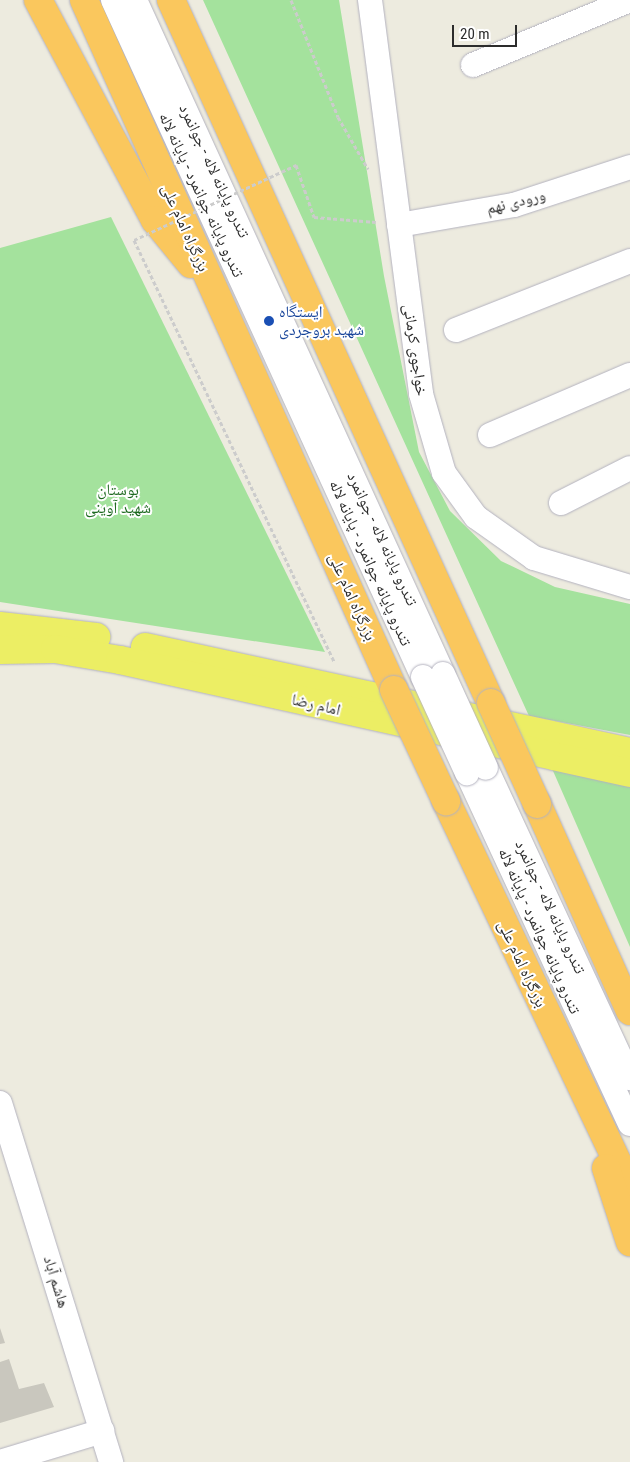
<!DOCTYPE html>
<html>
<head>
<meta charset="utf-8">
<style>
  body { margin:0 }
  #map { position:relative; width:630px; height:1462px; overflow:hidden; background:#edebdf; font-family:"Roboto Condensed","Noto Naskh Arabic",sans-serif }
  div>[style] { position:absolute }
  .green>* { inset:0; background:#a4e29d }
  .building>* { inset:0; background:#c9c7be }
  .path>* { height:3px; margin-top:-1.5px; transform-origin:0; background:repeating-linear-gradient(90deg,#ccc 0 4px,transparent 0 6.5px) }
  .roads { filter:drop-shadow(0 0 1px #b3b2bf) drop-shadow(0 0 1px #b3b2bf) }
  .minor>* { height:24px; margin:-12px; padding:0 12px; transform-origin:12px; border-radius:12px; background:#fff }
  .major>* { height:28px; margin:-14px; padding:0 14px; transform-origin:14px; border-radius:14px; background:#ecee64 }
  .highway>* { height:28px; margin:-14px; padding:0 14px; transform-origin:14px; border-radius:14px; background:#fac75d }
  .path-bridge>* { height:3px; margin-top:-1.5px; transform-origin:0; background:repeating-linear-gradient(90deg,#ccc 0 4px,transparent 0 6.5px) }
  .bridges { filter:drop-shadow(0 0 1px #b3b2bf) drop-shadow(0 0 1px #b3b2bf) }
  .minor-bridge>* { height:24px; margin:-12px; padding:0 12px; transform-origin:12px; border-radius:12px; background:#fff }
  .highway-bridge>* { height:28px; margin:-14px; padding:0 14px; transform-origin:14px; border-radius:14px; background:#fac75d }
  .dots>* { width:14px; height:14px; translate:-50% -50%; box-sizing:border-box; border:2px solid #fff; border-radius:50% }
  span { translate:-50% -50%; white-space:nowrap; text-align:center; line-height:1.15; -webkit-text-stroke:4px #fff; paint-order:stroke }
  .street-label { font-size:16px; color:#2c2c2c }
  .transit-label { font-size:16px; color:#164399 }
  .left { translate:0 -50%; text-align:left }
  .park-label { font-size:16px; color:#1d691f }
  .scale { position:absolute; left:452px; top:25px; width:65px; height:22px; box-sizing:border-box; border:2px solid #2c2c2c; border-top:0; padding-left:6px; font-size:15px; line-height:18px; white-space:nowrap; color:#2c2c2c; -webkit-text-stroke:4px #fff; paint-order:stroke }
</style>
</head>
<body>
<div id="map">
  <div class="green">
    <div style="clip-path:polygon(203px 0,339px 0,384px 276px,419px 452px,450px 511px,501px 561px,555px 587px,630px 604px,630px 735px,529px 716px)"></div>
    <div style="clip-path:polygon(111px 217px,325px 652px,0 602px,0 248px)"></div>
    <div style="clip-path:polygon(550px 764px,630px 779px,630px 947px)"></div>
  </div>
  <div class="building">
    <div style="clip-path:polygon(0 1328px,5px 1343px,0 1344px)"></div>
    <div style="clip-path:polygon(9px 1359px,19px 1389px,44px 1383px,54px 1407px,0 1423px,0 1362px)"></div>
  </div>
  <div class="path">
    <div style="left:291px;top:0;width:126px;rotate:68.1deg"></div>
    <div style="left:338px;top:117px;width:60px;rotate:60deg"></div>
    <div style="left:296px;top:165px;width:55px;rotate:70.9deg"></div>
    <div style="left:314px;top:217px;width:62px;rotate:4.6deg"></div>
    <div style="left:134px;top:240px;width:467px;rotate:64.6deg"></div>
  </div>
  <div class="roads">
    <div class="minor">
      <div style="left:113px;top:0;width:745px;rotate:65.4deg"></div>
      <div style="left:135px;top:0;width:741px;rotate:65.44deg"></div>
      <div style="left:370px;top:0;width:397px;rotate:82.6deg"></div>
      <div style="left:421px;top:394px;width:82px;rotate:73.8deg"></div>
      <div style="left:444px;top:473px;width:54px;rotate:54deg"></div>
      <div style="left:476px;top:517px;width:71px;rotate:35.3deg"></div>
      <div style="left:534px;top:558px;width:100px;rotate:16.8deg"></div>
      <div style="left:473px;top:65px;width:170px;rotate:-22.5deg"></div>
      <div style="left:399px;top:225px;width:117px;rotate:-9.9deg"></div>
      <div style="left:514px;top:205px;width:122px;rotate:-18.1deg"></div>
      <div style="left:456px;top:330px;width:187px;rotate:-21.6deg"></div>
      <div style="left:490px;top:435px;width:152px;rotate:-23.2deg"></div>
      <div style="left:561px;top:503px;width:77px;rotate:-26.9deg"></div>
      <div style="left:486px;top:768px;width:342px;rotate:65.1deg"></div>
      <div style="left:467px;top:773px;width:387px;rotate:65.1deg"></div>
      <div style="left:0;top:1103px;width:376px;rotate:72.8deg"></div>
      <div style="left:0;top:1462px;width:107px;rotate:-16.9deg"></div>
    </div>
    <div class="major">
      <div style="left:0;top:626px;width:97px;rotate:6.5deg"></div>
      <div style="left:145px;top:647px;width:496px;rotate:12.2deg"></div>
      <div style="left:0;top:650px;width:55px;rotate:-1deg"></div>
      <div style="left:55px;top:649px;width:66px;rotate:9.6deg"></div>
      <div style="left:120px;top:660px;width:522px;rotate:12.49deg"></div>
    </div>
    <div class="highway">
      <div style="left:38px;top:0;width:249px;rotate:62deg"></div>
      <div style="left:155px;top:220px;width:57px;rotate:50.7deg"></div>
      <div style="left:84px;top:0;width:756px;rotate:65.81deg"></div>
      <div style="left:171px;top:0;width:772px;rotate:65.53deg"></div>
      <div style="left:446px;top:801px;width:429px;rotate:64.6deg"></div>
      <div style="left:537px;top:804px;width:227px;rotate:65.8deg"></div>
      <div style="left:606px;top:1168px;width:78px;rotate:72deg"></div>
    </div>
  </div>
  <div class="path-bridge">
    <div style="left:134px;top:240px;width:179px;rotate:-24.8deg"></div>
  </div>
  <div class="bridges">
    <div class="minor-bridge">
      <div style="left:443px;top:674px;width:103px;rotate:65.4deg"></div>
      <div style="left:423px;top:677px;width:106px;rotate:65.4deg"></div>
    </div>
    <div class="highway-bridge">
      <div style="left:394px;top:690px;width:123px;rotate:64.9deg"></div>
      <div style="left:491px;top:703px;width:111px;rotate:65.5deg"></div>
    </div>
  </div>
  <div class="dots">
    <div style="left:269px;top:321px;background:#1a4fb4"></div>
  </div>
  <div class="street-label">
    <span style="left:214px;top:171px;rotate:65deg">تندرو پایانه لاله - جوانمرد</span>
    <span style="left:201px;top:195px;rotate:65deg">تندرو پایانه جوانمرد - پایانه لاله</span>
    <span style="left:516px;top:202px;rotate:-14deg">ورودی نهم</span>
    <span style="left:185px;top:228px;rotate:66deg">بزرگراه امام علی</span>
    <span style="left:415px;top:350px;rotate:82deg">خواجوی کرمانی</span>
    <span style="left:382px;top:539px;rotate:65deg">تندرو پایانه لاله - جوانمرد</span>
    <span style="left:370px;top:563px;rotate:66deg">تندرو پایانه جوانمرد - پایانه لاله</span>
    <span style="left:352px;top:597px;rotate:66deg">بزرگراه امام علی</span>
    <span style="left:316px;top:705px;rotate:13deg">امام رضا</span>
    <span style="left:550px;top:907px;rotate:65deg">تندرو پایانه لاله - جوانمرد</span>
    <span style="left:539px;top:931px;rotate:66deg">تندرو پایانه جوانمرد - پایانه لاله</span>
    <span style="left:522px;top:964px;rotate:65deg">بزرگراه امام علی</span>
    <span style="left:56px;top:1282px;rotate:73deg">هاشم آباد</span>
  </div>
  <div class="transit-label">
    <span class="left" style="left:279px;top:321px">ایستگاه<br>شهید بروجردی</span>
  </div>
  <div class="park-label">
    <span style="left:118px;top:499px">بوستان<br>شهید آوینی</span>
  </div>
  <div class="scale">20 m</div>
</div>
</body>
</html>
